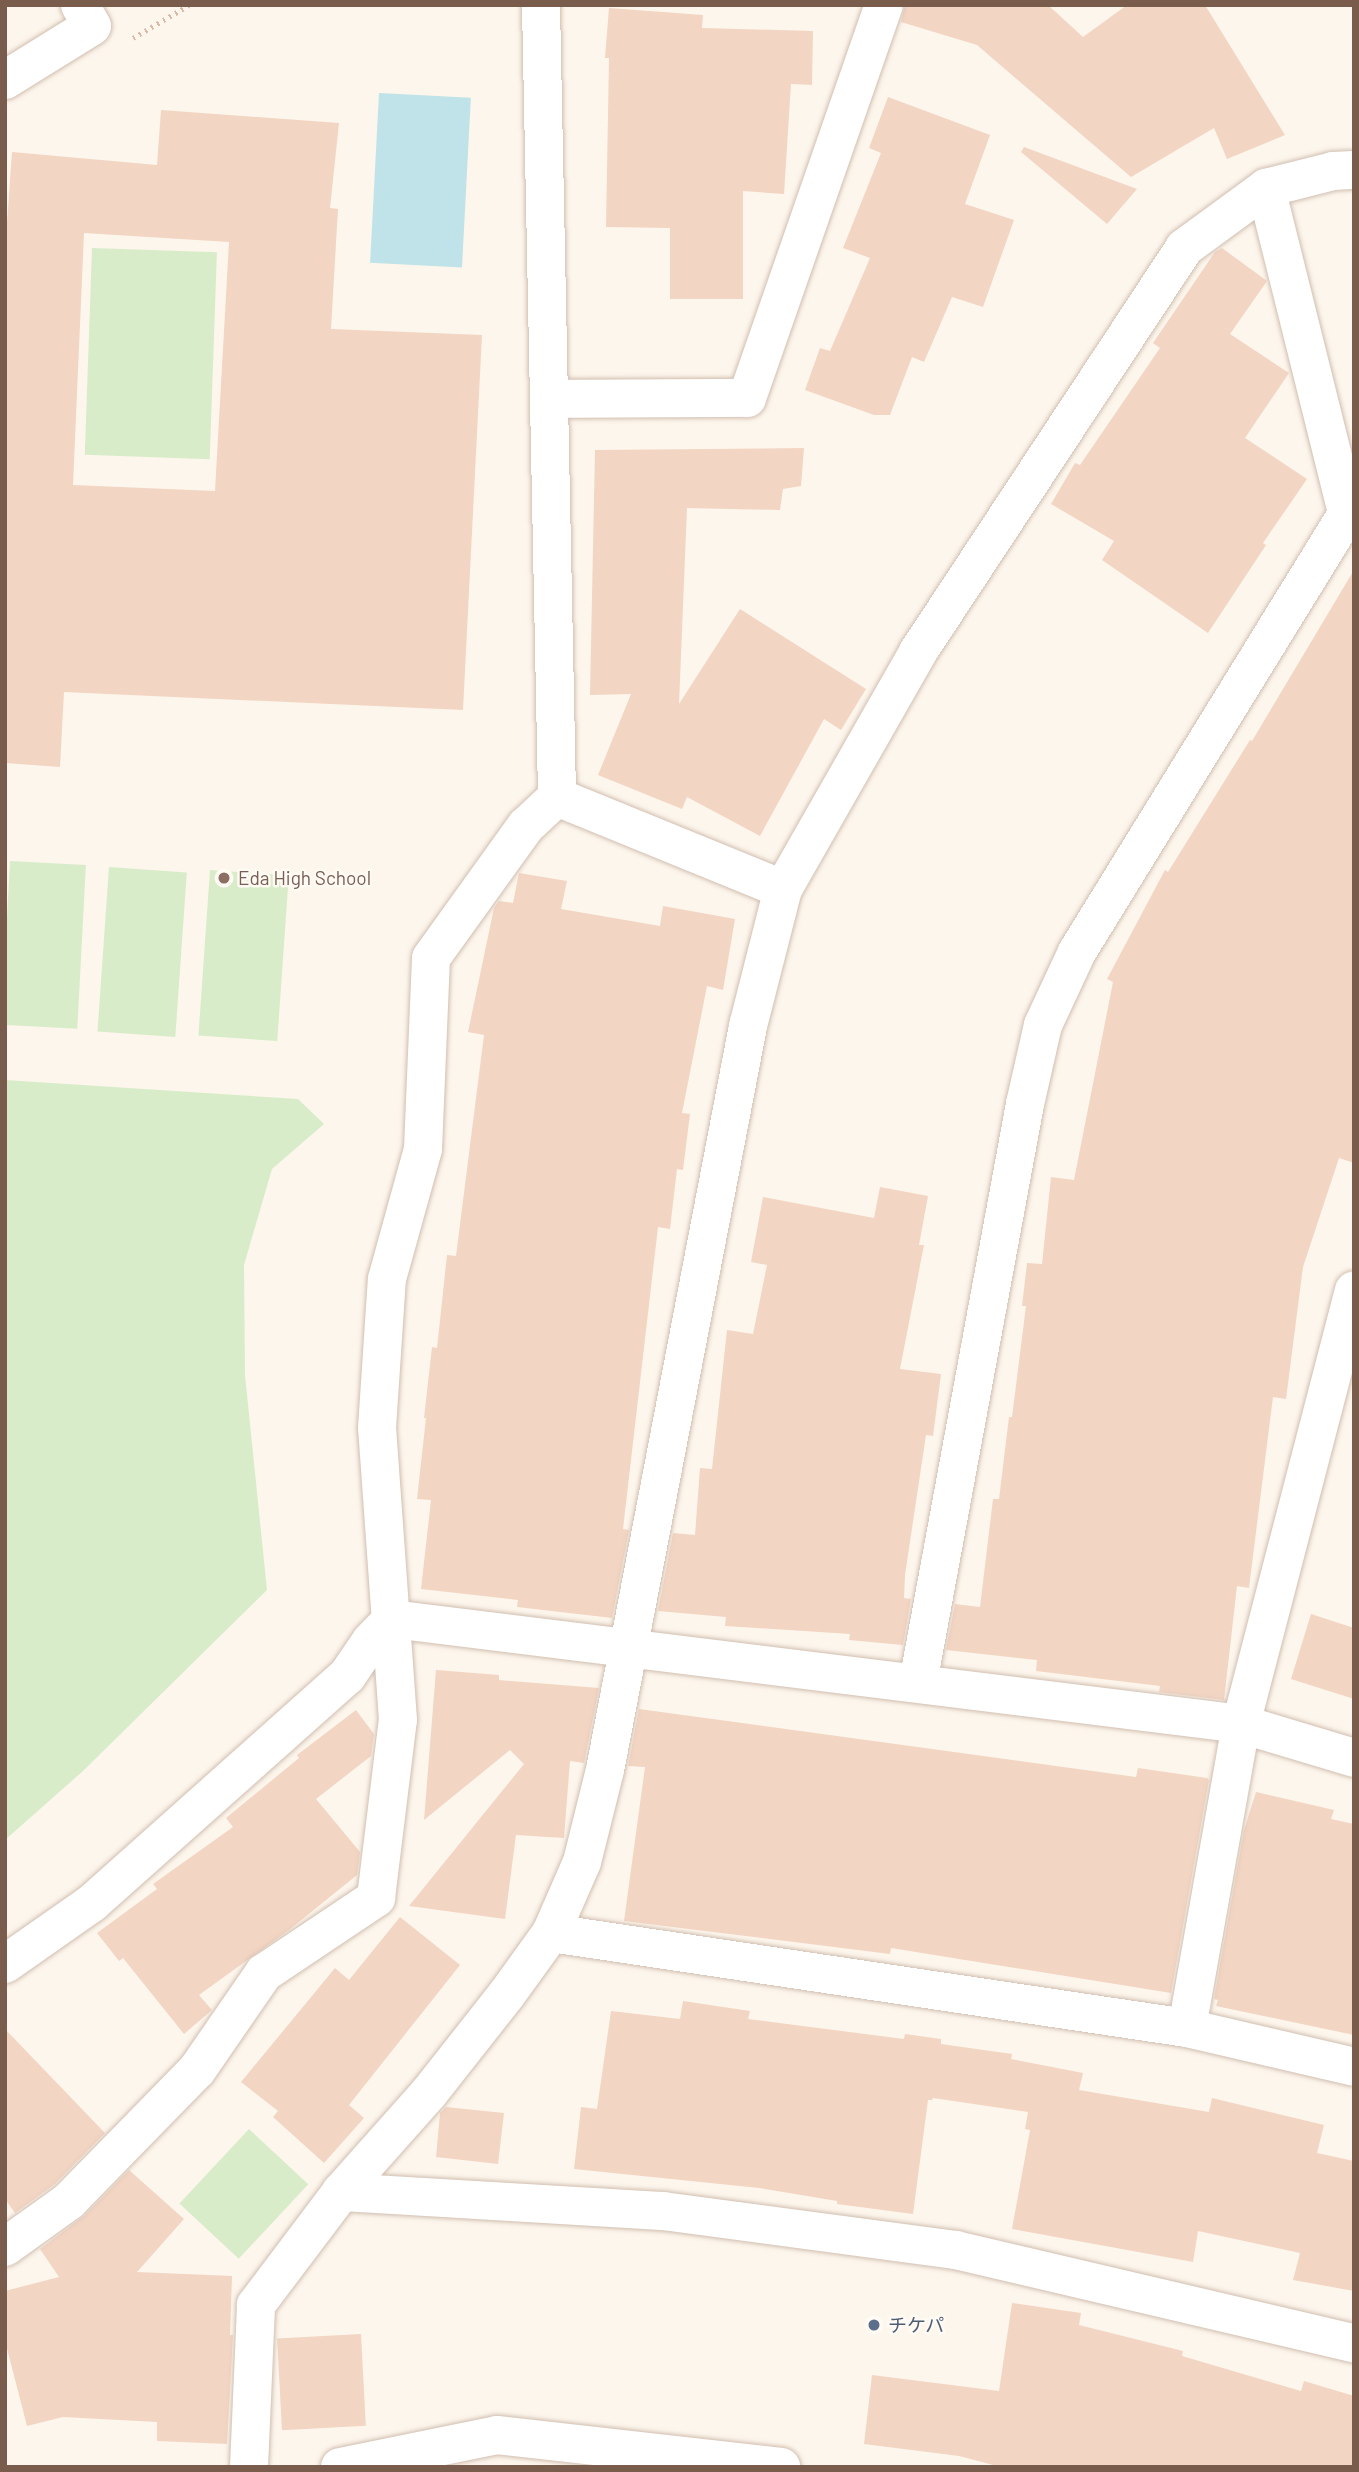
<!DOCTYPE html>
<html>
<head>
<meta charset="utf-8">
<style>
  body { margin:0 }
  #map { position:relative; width:1359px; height:2472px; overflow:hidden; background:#fdf6ec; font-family:Barlow,"Noto Sans JP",sans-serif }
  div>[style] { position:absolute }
  .green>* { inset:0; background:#d8ecc9; transform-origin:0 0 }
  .water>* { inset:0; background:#bfe3e8; transform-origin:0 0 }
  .building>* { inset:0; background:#f3d5c3; transform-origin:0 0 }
  .path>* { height:4.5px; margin-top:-2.25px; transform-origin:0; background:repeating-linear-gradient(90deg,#d9b8a5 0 2px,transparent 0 7px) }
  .roads { filter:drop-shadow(0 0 2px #d1beb0) drop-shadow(0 0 2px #d1beb0) }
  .minor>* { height:38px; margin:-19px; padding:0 19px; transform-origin:19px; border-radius:19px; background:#fff }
  .dots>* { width:19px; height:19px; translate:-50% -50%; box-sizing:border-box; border:4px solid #fffaf3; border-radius:50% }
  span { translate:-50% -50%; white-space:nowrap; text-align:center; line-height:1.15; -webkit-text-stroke:5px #fffaf3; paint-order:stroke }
  .education-label { font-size:19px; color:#785e54 }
  .left { translate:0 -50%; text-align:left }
  .service-label { font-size:19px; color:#4e5e75 }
  .frame { position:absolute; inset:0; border:7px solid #7a5c4d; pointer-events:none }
</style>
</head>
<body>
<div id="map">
  <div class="green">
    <div style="left:92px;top:248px;width:125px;height:207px;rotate:2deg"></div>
    <div style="left:10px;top:861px;width:76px;height:164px;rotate:3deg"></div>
    <div style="left:109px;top:867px;width:78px;height:165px;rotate:4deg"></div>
    <div style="left:210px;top:870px;width:79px;height:166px;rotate:4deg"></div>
    <div style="clip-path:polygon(5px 1080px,298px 1099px,324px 1124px,272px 1169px,244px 1265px,245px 1375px,267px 1590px,83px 1771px,5px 1840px)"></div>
    <div style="left:249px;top:2129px;width:81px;height:102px;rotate:43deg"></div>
  </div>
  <div class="water">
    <div style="left:379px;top:93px;width:92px;height:170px;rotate:3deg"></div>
  </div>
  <div class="building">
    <div style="clip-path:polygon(905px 5px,1048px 5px,1083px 37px,1127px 5px,1205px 5px,1285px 135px,1227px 159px,1214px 128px,1131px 177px,977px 45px,901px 22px)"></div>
    <div style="clip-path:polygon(609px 8px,703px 15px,702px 28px,813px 31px,812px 85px,791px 84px,784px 194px,743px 191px,743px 299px,670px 299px,670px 228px,606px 227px,609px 58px,605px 58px)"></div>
    <div style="clip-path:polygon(888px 97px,990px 135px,965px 204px,1014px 220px,983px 307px,952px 297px,924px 362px,912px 357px,890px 415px,874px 415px,805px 390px,820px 348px,830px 351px,870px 258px,843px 248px,881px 153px,869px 148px)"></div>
    <div style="clip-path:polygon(evenodd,161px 110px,339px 123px,330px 208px,338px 209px,331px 329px,482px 335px,463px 710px,64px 692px,60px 767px,5px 763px,5px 251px,12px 152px,157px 165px,161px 110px,84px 233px,229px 242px,215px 491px,73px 485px,84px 233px)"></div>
    <div style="clip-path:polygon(1024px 147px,1137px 189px,1107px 224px,1021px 152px)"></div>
    <div style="clip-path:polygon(1222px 248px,1267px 281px,1230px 334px,1289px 373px,1245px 438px,1307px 479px,1263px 543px,1266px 545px,1208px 633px,1102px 560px,1114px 541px,1051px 504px,1075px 463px,1080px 465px,1160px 348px,1153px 343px,1215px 252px)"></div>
    <div style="clip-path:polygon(804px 448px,801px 486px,783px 489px,780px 510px,687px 508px,679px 704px,740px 609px,866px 689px,841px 730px,824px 719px,760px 836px,687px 797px,682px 809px,598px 775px,631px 694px,590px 695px,595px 450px)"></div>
    <div style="clip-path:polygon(1354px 570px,1354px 1163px,1339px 1158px,1303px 1267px,1286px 1399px,1273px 1397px,1249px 1588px,1237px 1586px,1224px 1700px,1159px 1692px,1160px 1686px,1036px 1671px,1037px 1660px,946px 1650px,955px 1604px,980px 1607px,993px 1499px,999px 1499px,1009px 1417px,1012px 1417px,1026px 1306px,1022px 1306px,1027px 1263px,1042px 1264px,1051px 1177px,1074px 1180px,1113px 982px,1107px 979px,1165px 870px,1168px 872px,1250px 740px,1252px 741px)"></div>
    <div style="clip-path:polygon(519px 873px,567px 881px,561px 909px,660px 926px,663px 906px,735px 919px,723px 990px,707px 986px,682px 1113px,690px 1114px,683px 1170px,677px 1169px,670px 1229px,658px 1227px,623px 1529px,629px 1530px,612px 1618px,517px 1607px,518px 1600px,421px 1589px,431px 1500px,417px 1499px,426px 1418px,424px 1418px,432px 1347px,437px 1348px,447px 1255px,456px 1256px,484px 1035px,468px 1032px,494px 908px,499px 901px,513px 903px)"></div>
    <div style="clip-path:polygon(880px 1187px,928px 1196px,919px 1245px,924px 1245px,900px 1369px,941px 1374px,933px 1436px,926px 1435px,905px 1575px,904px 1598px,911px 1599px,903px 1645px,849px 1640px,850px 1634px,725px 1626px,726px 1617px,658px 1611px,673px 1533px,695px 1535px,700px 1468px,712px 1469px,727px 1330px,753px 1334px,767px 1265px,751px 1262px,763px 1197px,874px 1218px)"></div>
    <div style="clip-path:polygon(1311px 1614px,1354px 1628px,1354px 1699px,1291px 1679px)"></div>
    <div style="clip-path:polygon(436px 1670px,499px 1675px,499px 1680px,599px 1688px,584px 1763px,570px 1761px,564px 1838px,516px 1835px,505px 1919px,409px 1906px,524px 1764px,510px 1750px,424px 1820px)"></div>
    <div style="clip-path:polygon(639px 1709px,1136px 1777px,1138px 1768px,1207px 1778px,1209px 1780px,1171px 1993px,891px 1948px,890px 1954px,624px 1921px,645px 1767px,628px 1766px)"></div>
    <div style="clip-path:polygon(356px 1710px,374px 1734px,371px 1756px,316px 1799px,360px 1852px,357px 1875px,289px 1930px,199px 1995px,212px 2010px,184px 2034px,123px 1958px,119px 1961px,97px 1933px,157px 1889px,153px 1884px,233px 1827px,226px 1818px,299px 1758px,297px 1755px)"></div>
    <div style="clip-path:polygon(1256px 1792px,1334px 1810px,1331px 1819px,1354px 1824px,1354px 2035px,1216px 2006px,1218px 2000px,1214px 1999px,1244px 1830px)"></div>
    <div style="clip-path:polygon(400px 1917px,460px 1965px,349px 2105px,364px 2118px,324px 2163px,273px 2117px,278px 2111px,241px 2082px,335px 1968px,349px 1980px)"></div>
    <div style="clip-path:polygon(683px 2001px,750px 2011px,748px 2019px,904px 2039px,905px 2034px,941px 2039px,941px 2044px,1012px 2054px,1011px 2059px,1083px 2073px,1079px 2090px,1209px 2112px,1212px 2098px,1324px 2125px,1317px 2153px,1354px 2161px,1354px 2291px,1293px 2280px,1300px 2253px,1198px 2231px,1193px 2262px,1012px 2229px,1030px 2130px,1025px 2129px,1028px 2112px,933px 2098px,932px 2100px,928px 2100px,913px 2214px,837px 2204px,837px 2201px,759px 2188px,574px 2169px,581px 2107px,597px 2109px,611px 2011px,680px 2019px)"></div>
    <div style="clip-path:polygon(5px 2029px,105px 2133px,55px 2184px,15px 2213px,5px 2199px)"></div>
    <div style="clip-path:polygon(446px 2107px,504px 2113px,498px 2164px,436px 2157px,440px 2113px)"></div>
    <div style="clip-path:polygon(129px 2170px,184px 2219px,137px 2272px,232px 2276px,230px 2335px,233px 2335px,227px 2444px,157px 2441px,157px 2422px,63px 2417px,27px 2426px,5px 2341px,5px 2291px,59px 2277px,40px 2249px,84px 2216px)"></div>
    <div style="clip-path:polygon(1012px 2303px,1081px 2313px,1079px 2325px,1183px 2351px,1182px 2356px,1301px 2391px,1304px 2381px,1354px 2396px,1354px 2467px,1001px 2467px,959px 2456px,864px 2444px,872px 2375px,999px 2391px)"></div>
    <div style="left:361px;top:2334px;width:92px;height:84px;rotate:87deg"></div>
  </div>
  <div class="path">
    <div style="left:133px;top:38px;width:65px;rotate:-30.5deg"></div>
  </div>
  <div class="roads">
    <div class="minor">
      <div style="left:541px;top:5px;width:792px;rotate:88.84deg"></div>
      <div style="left:557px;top:797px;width:244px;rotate:22.2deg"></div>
      <div style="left:5px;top:80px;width:102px;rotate:-31.8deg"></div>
      <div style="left:92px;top:26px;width:24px;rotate:-120deg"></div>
      <div style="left:1266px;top:188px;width:69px;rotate:-14.2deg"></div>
      <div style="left:1333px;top:171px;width:21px;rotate:-3deg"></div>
      <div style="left:549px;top:399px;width:198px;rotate:-0.3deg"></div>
      <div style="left:747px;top:398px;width:416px;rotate:-70.8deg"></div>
      <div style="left:918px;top:1683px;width:589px;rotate:-79.53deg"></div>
      <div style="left:1025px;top:1104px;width:81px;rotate:-77.2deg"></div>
      <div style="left:1043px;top:1025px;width:81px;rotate:-65deg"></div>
      <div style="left:1077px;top:952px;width:515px;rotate:-58.35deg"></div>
      <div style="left:551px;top:1933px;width:643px;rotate:8.5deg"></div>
      <div style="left:1187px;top:2028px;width:171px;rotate:13.1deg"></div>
      <div style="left:5px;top:1964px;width:106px;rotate:-35deg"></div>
      <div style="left:92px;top:1903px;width:341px;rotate:-41.7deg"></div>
      <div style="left:347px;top:1676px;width:42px;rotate:-55.6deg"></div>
      <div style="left:371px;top:1641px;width:30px;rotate:-46deg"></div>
      <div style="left:392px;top:1619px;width:855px;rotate:7.05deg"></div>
      <div style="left:1241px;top:1724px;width:118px;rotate:16.7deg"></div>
      <div style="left:1187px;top:2028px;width:309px;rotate:-79.9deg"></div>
      <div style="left:1241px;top:1724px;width:448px;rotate:-75.4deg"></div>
      <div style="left:341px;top:2192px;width:323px;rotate:3.4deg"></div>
      <div style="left:663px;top:2211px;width:296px;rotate:7.6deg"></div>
      <div style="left:956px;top:2250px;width:409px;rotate:13.2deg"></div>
      <div style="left:5px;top:2247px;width:79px;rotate:-35.7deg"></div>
      <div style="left:69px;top:2201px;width:183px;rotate:-45.7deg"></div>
      <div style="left:197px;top:2070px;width:118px;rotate:-55.4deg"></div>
      <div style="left:264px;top:1973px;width:135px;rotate:-33.8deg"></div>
      <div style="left:376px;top:1898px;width:179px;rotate:-83deg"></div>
      <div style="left:398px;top:1720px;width:293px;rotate:-94.1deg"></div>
      <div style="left:377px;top:1428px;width:149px;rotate:-86.2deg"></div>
      <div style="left:387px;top:1279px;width:135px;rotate:-74.5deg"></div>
      <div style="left:423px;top:1149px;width:191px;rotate:-87.6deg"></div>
      <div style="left:431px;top:958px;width:163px;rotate:-54.3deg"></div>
      <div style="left:526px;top:826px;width:42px;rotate:-43.1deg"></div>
      <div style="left:249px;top:2467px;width:162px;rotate:-87.5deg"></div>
      <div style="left:256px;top:2305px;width:141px;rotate:-53deg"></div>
      <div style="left:341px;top:2192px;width:132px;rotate:-48.4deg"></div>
      <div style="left:429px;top:2093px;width:126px;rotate:-51.8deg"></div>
      <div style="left:507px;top:1994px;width:75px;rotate:-54.2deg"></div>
      <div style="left:551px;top:1933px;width:77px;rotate:-66.4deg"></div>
      <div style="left:582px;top:1862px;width:95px;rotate:-76deg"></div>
      <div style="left:605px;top:1770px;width:758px;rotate:-79.12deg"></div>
      <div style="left:748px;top:1026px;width:141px;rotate:-75.7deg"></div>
      <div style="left:783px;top:889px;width:273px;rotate:-60.3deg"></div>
      <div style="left:918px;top:652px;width:484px;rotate:-56.6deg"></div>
      <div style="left:1184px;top:248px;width:102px;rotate:-36.2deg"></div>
      <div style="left:1266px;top:188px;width:336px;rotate:76deg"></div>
      <div style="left:1347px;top:514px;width:9px;rotate:36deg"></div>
      <div style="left:340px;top:2467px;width:160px;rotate:-11.5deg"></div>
      <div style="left:497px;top:2435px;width:286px;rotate:6.4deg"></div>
    </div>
  </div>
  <div class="dots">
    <div style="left:224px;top:878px;background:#8d6e63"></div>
    <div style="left:874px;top:2325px;background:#5c6f8a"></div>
  </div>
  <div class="education-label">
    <span class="left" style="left:238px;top:878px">Eda High School</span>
  </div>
  <div class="service-label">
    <span class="left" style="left:888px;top:2325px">チケパ</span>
  </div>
  <div class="frame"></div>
</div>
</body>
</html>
